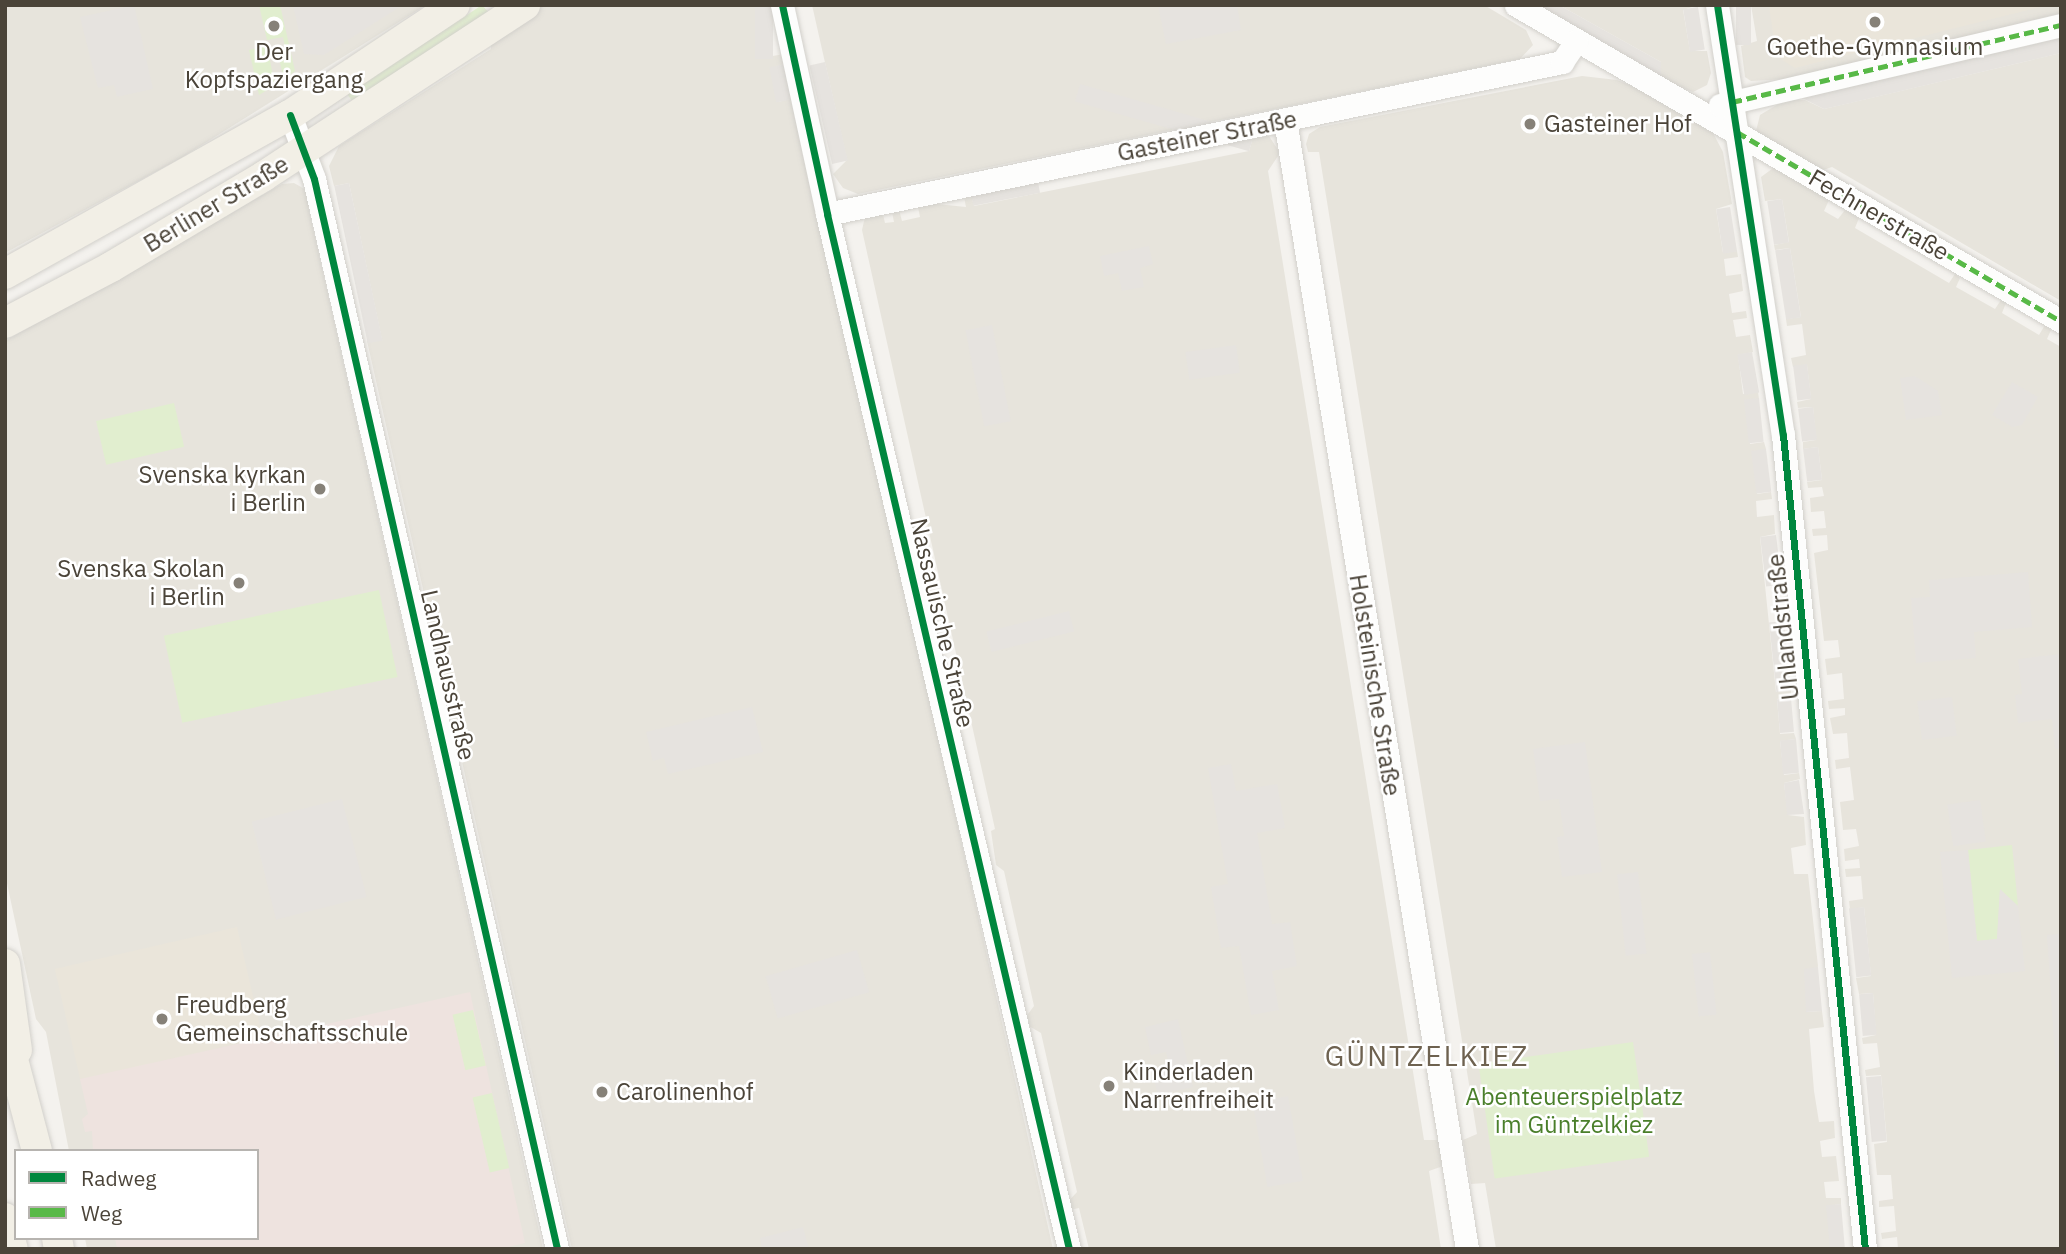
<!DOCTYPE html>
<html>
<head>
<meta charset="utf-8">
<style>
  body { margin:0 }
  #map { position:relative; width:2066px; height:1254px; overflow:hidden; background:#f4f2ee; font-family:"IBM Plex Sans",sans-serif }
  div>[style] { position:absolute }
  .residential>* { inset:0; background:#e7e4dc }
  .education>* { inset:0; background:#eae5da; transform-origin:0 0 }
  .medical>* { inset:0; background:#eee3df }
  .green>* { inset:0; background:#e1eecf; transform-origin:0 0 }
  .parking>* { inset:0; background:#e6e3df; transform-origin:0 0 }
  .roads { filter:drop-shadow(0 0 2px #d2d0cb) drop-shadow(0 0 2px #d2d0cb) }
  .minor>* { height:23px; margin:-11.5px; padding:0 11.5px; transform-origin:11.5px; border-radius:11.5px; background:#fdfdfc }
  .major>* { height:30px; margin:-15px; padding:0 15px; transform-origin:15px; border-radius:15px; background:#f2efe6 }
  .quiet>* { height:5px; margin-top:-2.5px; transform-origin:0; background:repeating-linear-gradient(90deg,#58b947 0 10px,transparent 0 15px) }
  .cycleway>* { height:7px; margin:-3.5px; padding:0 3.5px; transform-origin:3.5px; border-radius:3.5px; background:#00873e }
  .dots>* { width:19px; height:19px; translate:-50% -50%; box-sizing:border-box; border:4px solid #fff; border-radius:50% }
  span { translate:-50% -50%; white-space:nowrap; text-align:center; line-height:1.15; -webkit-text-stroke:5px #fff; paint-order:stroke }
  .poi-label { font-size:24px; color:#4b4439 }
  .left { translate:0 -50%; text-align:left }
  .right { translate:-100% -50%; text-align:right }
  .street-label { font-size:24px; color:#4b4439 }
  .park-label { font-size:24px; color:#4a7f2a }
  .quarter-label { font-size:28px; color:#6e6250; letter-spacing:2px }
  .frame { position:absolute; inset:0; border:7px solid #4b4439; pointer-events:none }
  .legend { position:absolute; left:14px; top:1149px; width:245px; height:91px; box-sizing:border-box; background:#fff; border:2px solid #b7b4b0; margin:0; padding:9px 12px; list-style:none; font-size:21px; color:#4b4439 }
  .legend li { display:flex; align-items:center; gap:14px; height:35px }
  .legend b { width:35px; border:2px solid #b7b4b0 }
</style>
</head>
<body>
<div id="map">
  <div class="residential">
    <div style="clip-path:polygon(5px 5px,426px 5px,181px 158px,5px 253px)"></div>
    <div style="clip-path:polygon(541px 5px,755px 5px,767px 57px,784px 54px,778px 102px,794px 98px,1053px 1249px,572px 1249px,367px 341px,382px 340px,349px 183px,334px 186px,329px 166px,339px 146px,491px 49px,491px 43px,530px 19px,527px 13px)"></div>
    <div style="clip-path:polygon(812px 5px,1484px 5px,1526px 30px,1533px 45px,1520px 59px,858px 194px,843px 188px,833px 174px,847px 160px)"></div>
    <div style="clip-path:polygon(1559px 5px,1698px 5px,1683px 10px,1690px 51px,1707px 51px,1711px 73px,1707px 85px,1693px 92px,1661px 80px,1661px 62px)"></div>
    <div style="clip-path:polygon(1751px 5px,2061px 5px,2061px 13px,1801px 78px,1751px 81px,1745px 77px,1741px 46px,1757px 41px)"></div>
    <div style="clip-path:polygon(2061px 53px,2061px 301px,1832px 167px,1820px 171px,1756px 131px,1760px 115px,1785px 100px,1805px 100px,1824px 109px)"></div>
    <div style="clip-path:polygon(1582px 76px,1617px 80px,1640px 89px,1713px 133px,1723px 152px,1732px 204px,1716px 209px,1723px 253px,1737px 251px,1738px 257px,1724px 259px,1726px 276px,1741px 274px,1743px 291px,1729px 294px,1732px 313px,1746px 311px,1747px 318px,1733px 320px,1736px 337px,1750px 335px,1753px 352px,1738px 355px,1743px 394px,1758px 392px,1759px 399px,1745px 402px,1750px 444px,1764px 442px,1766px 449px,1757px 494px,1771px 492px,1772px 499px,1756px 501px,1757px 517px,1774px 515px,1775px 534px,1760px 537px,1776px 692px,1791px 690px,1791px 697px,1777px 699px,1780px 734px,1794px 733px,1796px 739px,1780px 741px,1784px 775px,1799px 773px,1800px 779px,1784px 783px,1788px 815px,1804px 817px,1806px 845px,1791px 848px,1794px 874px,1808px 874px,1818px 966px,1806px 1012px,1822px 1011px,1824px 1027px,1809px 1029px,1814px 1091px,1819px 1122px,1834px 1121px,1835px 1138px,1820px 1141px,1822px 1157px,1836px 1156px,1839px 1181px,1824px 1182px,1826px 1198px,1841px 1198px,1841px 1204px,1827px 1206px,1831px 1249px,1496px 1249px,1485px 1183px,1471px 1184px,1463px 1140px,1477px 1134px,1319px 152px,1308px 152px,1306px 144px,1309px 134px,1320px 127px)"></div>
    <div style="clip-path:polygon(1254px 134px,1269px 136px,1280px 153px,1268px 171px,1424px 1140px,1439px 1140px,1443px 1166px,1429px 1171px,1441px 1249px,1089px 1249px,1079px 1208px,1065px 1211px,1064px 1206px,1077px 1192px,1041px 1033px,1022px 1022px,1034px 1006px,1004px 871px,996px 865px,991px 831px,995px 829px,862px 230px,865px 217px,882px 210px,885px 223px,894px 222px,891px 207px,898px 206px,902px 221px,920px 217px,917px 202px,966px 207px,963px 192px,970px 190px,974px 206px,1249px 151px)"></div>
    <div style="clip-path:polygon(1776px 166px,1830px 198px,1824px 211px,1838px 219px,1845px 210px,1859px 218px,1855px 228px,1949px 283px,1955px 274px,1960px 278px,1956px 287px,1995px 309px,2001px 300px,2006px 303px,2002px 313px,2039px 335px,2045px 325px,2051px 330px,2047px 339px,2061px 347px,2061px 1249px,1898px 1249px,1897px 1237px,1882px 1239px,1881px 1233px,1896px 1231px,1894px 1206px,1879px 1207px,1879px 1201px,1893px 1199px,1891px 1175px,1877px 1175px,1874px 1144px,1887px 1142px,1881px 1075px,1866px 1076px,1865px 1070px,1880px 1067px,1877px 1043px,1863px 1044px,1862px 1038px,1876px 1035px,1873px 993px,1859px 994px,1856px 978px,1871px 976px,1864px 907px,1850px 910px,1849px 901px,1863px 899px,1861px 876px,1846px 877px,1845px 869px,1860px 868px,1859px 859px,1845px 861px,1844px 849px,1859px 846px,1856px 829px,1843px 830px,1842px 820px,1840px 802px,1854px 800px,1850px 767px,1836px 769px,1835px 760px,1849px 758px,1847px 733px,1833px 734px,1830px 718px,1845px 715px,1845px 708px,1829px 709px,1828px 701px,1844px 699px,1842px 673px,1827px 675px,1825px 659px,1840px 657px,1838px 640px,1824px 641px,1814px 553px,1828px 550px,1827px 535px,1813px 536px,1812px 529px,1826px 528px,1824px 511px,1811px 512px,1810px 498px,1824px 496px,1822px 487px,1808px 488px,1807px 482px,1822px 480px,1818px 447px,1803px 449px,1803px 442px,1816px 440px,1813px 407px,1798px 408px,1797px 402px,1811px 399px,1807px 365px,1793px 367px,1791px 358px,1806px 355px,1802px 324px,1787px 326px,1786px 319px,1801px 317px,1790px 248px,1775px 250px,1774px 245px,1789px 242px,1782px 199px,1765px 201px,1761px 177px)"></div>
    <div style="clip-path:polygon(294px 183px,308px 191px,314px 204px,308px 206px,409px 654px,415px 654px,418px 668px,413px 671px,543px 1249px,87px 1249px,85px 1238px,257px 1238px,257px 1151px,69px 1151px,46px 1032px,36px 1019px,5px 874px,5px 341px,282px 184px)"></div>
  </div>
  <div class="education">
    <div style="clip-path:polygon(1769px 5px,2048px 5px,1795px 68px,1776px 56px)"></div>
    <div style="left:237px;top:927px;width:114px;height:187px;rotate:77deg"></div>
  </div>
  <div class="medical">
    <div style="clip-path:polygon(470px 992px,525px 1243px,499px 1249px,117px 1249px,115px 1238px,257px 1238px,257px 1151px,93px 1151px,92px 1131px,85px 1132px,82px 1119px,88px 1114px,80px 1079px)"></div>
  </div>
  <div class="green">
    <div style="clip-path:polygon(259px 5px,280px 5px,295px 71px,284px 79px,279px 59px,287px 57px,283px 37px,267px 40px)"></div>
    <div style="clip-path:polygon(482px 5px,490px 14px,353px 102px,347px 94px)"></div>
    <div style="clip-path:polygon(267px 46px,275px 85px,259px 95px,249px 50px)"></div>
    <div style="left:174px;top:403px;width:45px;height:80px;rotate:77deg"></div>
    <div style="left:379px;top:590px;width:89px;height:220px;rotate:78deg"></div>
    <div style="clip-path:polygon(2012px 845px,2018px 906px,2000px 890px,1997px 939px,1977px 941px,1968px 850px)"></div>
    <div style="left:473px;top:1010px;width:57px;height:21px;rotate:77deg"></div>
    <div style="left:1633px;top:1042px;width:116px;height:156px;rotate:82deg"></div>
    <div style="left:492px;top:1093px;width:77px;height:20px;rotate:77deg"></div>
  </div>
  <div class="parking">
    <div style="clip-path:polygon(134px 5px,153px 89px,117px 97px,114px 85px,98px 88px,80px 17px)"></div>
    <div style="clip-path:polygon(293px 5px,403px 5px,324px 55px,304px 54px)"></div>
    <div style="left:755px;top:5px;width:18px;height:54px"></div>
    <div style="clip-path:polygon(1158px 5px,1237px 5px,1241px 30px,1166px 44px)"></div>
    <div style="clip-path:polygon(1531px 5px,1559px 5px,1661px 62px,1661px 80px)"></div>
    <div style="left:1736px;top:5px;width:15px;height:40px"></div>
    <div style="left:1698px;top:7px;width:43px;height:15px;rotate:81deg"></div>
    <div style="clip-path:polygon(2061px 38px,2061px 53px,1846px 104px,1824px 109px,1802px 98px)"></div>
    <div style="left:825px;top:62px;width:101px;height:16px;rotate:77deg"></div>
    <div style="left:786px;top:64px;width:36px;height:17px;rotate:79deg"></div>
    <div style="left:1254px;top:134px;width:18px;height:181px;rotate:106deg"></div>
    <div style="left:1037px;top:177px;width:16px;height:68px;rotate:79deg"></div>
    <div style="left:349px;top:183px;width:161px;height:15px;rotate:78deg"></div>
    <div style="left:1782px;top:199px;width:44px;height:15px;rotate:81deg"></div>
    <div style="left:1730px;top:207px;width:45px;height:14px;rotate:81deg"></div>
    <div style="clip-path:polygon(1149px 246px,1153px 264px,1140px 268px,1144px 287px,1122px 291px,1118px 273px,1104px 276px,1100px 256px)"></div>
    <div style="left:1790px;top:248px;width:70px;height:15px;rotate:81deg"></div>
    <div style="left:992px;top:325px;width:98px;height:27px;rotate:79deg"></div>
    <div style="left:1236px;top:345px;width:28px;height:51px;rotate:82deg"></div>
    <div style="left:1752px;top:352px;width:41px;height:15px;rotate:80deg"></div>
    <div style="left:1807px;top:364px;width:35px;height:14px;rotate:83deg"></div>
    <div style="clip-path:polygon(1915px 376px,1938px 391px,1942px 415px,1906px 420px,1900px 378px)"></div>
    <div style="clip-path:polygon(2012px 382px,2038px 397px,2022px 425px,2012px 427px,1992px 415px)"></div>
    <div style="left:1759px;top:398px;width:44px;height:15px;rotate:84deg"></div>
    <div style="left:1813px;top:407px;width:33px;height:15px;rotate:83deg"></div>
    <div style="left:1818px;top:447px;width:33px;height:15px;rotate:83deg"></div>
    <div style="left:1766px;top:449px;width:43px;height:15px;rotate:83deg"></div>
    <div style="left:1776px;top:535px;width:50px;height:16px;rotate:83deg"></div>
    <div style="clip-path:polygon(2028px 572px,2032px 627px,1974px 632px,1976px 658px,1916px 663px,1911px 598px,1930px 597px,1929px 580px)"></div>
    <div style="left:1069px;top:611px;width:21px;height:85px;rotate:76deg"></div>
    <div style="left:1784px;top:621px;width:70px;height:15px;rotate:84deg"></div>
    <div style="clip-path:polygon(2061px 654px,2061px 749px,2055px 749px,2052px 719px,2018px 723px,2015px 695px,2022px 694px,2018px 659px)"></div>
    <div style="left:1952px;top:697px;width:39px;height:35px;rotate:83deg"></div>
    <div style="left:1791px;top:698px;width:34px;height:14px;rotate:85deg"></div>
    <div style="clip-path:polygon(752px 707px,763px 752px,668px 774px,664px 758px,653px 761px,646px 732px)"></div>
    <div style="left:1796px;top:739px;width:34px;height:16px;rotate:85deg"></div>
    <div style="clip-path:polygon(1585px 742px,1602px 872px,1562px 877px,1557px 837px,1564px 836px,1559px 799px,1540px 801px,1533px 749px)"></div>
    <div style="clip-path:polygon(1231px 764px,1236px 791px,1277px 784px,1285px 828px,1257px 833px,1272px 924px,1290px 922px,1297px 966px,1272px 971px,1279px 1010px,1251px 1015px,1239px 946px,1221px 948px,1211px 887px,1228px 884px,1208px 768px)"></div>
    <div style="clip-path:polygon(1799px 780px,1804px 814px,1787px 815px,1784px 783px)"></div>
    <div style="left:342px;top:799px;width:101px;height:93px;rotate:76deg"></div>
    <div style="left:1980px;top:800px;width:42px;height:33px;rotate:82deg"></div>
    <div style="clip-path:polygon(1968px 850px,1977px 941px,1997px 939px,2000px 889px,2018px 906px,2025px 971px,1952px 978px,1940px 852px)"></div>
    <div style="left:1638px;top:872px;width:82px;height:21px;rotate:84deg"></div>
    <div style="left:1864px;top:907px;width:69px;height:15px;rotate:84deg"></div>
    <div style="clip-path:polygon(2061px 934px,2061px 1071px,2056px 1071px,2047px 935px)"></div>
    <div style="left:857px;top:950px;width:44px;height:95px;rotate:74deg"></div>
    <div style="left:1710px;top:952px;width:63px;height:18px;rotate:84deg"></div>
    <div style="clip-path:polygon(1818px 967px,1822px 1011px,1806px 1012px,1804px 969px)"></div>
    <div style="left:1873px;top:993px;width:42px;height:14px;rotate:85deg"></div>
    <div style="clip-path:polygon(1178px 1019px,1193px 1087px,1158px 1095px,1153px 1075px,1170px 1070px,1166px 1052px,1151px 1055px,1145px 1027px)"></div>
    <div style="left:1881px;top:1076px;width:65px;height:15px;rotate:85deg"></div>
    <div style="left:1288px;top:1096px;width:86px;height:36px;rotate:80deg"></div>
    <div style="left:1841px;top:1204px;width:44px;height:15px;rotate:85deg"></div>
    <div style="clip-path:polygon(803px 1227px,809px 1249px,762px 1249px,760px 1238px)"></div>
  </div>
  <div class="roads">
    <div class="minor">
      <div style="left:782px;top:5px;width:214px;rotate:77.8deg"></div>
      <div style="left:827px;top:214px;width:1063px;rotate:76.84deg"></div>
      <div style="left:1516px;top:5px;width:630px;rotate:30.11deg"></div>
      <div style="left:1717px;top:5px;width:435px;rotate:81.3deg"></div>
      <div style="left:1783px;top:435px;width:818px;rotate:84.25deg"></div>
      <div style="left:1720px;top:105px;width:350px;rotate:-13.2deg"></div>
      <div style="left:290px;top:115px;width:68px;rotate:69.4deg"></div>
      <div style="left:314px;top:179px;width:1097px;rotate:77.2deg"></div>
      <div style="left:1285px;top:120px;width:1144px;rotate:80.84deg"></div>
      <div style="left:827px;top:214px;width:751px;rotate:-11.68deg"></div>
      <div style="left:1562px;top:62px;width:25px;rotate:-56deg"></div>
    </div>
    <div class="major">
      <div style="left:5px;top:274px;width:326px;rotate:-29.2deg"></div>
      <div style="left:290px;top:115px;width:198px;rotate:-33.7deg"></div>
      <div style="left:5px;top:323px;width:120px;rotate:-27.8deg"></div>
      <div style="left:111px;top:267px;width:178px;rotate:-30.7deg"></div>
      <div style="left:264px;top:176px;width:312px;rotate:-33.2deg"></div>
      <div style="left:5px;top:964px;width:87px;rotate:82.1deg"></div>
      <div style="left:5px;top:1029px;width:126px;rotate:75.3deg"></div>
      <div style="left:5px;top:1218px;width:32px;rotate:76deg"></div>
      <div style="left:57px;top:1238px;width:11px;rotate:80deg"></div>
    </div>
  </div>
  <div class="quiet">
    <div style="left:1732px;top:102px;width:338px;rotate:-13.2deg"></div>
    <div style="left:1737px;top:132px;width:375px;rotate:30.3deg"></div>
  </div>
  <div class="cycleway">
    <div style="left:782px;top:5px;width:214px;rotate:77.8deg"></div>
    <div style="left:827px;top:214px;width:1063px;rotate:76.84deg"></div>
    <div style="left:1717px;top:5px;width:435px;rotate:81.3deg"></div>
    <div style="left:1783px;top:435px;width:818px;rotate:84.25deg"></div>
    <div style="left:290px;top:115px;width:68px;rotate:69.4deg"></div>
    <div style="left:314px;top:179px;width:1097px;rotate:77.2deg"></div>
  </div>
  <div class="dots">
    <div style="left:1875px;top:22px;background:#868178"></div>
    <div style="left:274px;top:26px;background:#868178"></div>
    <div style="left:1530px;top:124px;background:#868178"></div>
    <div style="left:320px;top:489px;background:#868178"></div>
    <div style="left:239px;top:583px;background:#868178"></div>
    <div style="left:162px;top:1019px;background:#868178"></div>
    <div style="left:1109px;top:1086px;background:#868178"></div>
    <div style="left:602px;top:1092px;background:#868178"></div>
  </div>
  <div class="poi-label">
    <span style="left:1875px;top:47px">Goethe-Gymnasium</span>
    <span style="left:274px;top:66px">Der<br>Kopfspaziergang</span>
    <span class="left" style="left:1544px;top:124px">Gasteiner Hof</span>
    <span class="right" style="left:306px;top:489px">Svenska kyrkan<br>i Berlin</span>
    <span class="right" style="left:225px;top:583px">Svenska Skolan<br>i Berlin</span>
    <span class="left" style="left:176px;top:1019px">Freudberg<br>Gemeinschaftsschule</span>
    <span class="left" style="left:1123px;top:1086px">Kinderladen<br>Narrenfreiheit</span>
    <span class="left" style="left:616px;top:1092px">Carolinenhof</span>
  </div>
  <div class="street-label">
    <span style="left:1207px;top:136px;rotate:-11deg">Gasteiner Straße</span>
    <span style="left:216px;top:204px;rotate:-31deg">Berliner Straße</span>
    <span style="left:1879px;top:215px;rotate:30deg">Fechnerstraße</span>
    <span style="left:942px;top:623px;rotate:77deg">Nassauische Straße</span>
    <span style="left:1783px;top:627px;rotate:-96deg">Uhlandstraße</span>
    <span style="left:448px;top:675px;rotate:77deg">Landhausstraße</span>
    <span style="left:1375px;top:685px;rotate:81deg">Holsteinische Straße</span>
  </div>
  <div class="park-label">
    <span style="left:1574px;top:1111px">Abenteuerspielplatz<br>im Güntzelkiez</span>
  </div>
  <div class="quarter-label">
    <span style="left:1427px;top:1056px">GÜNTZELKIEZ</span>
  </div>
  <div class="frame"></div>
  <ul class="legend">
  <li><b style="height:9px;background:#00873e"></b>Radweg</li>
  <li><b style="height:9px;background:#58b947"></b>Weg</li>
  </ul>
</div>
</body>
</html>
